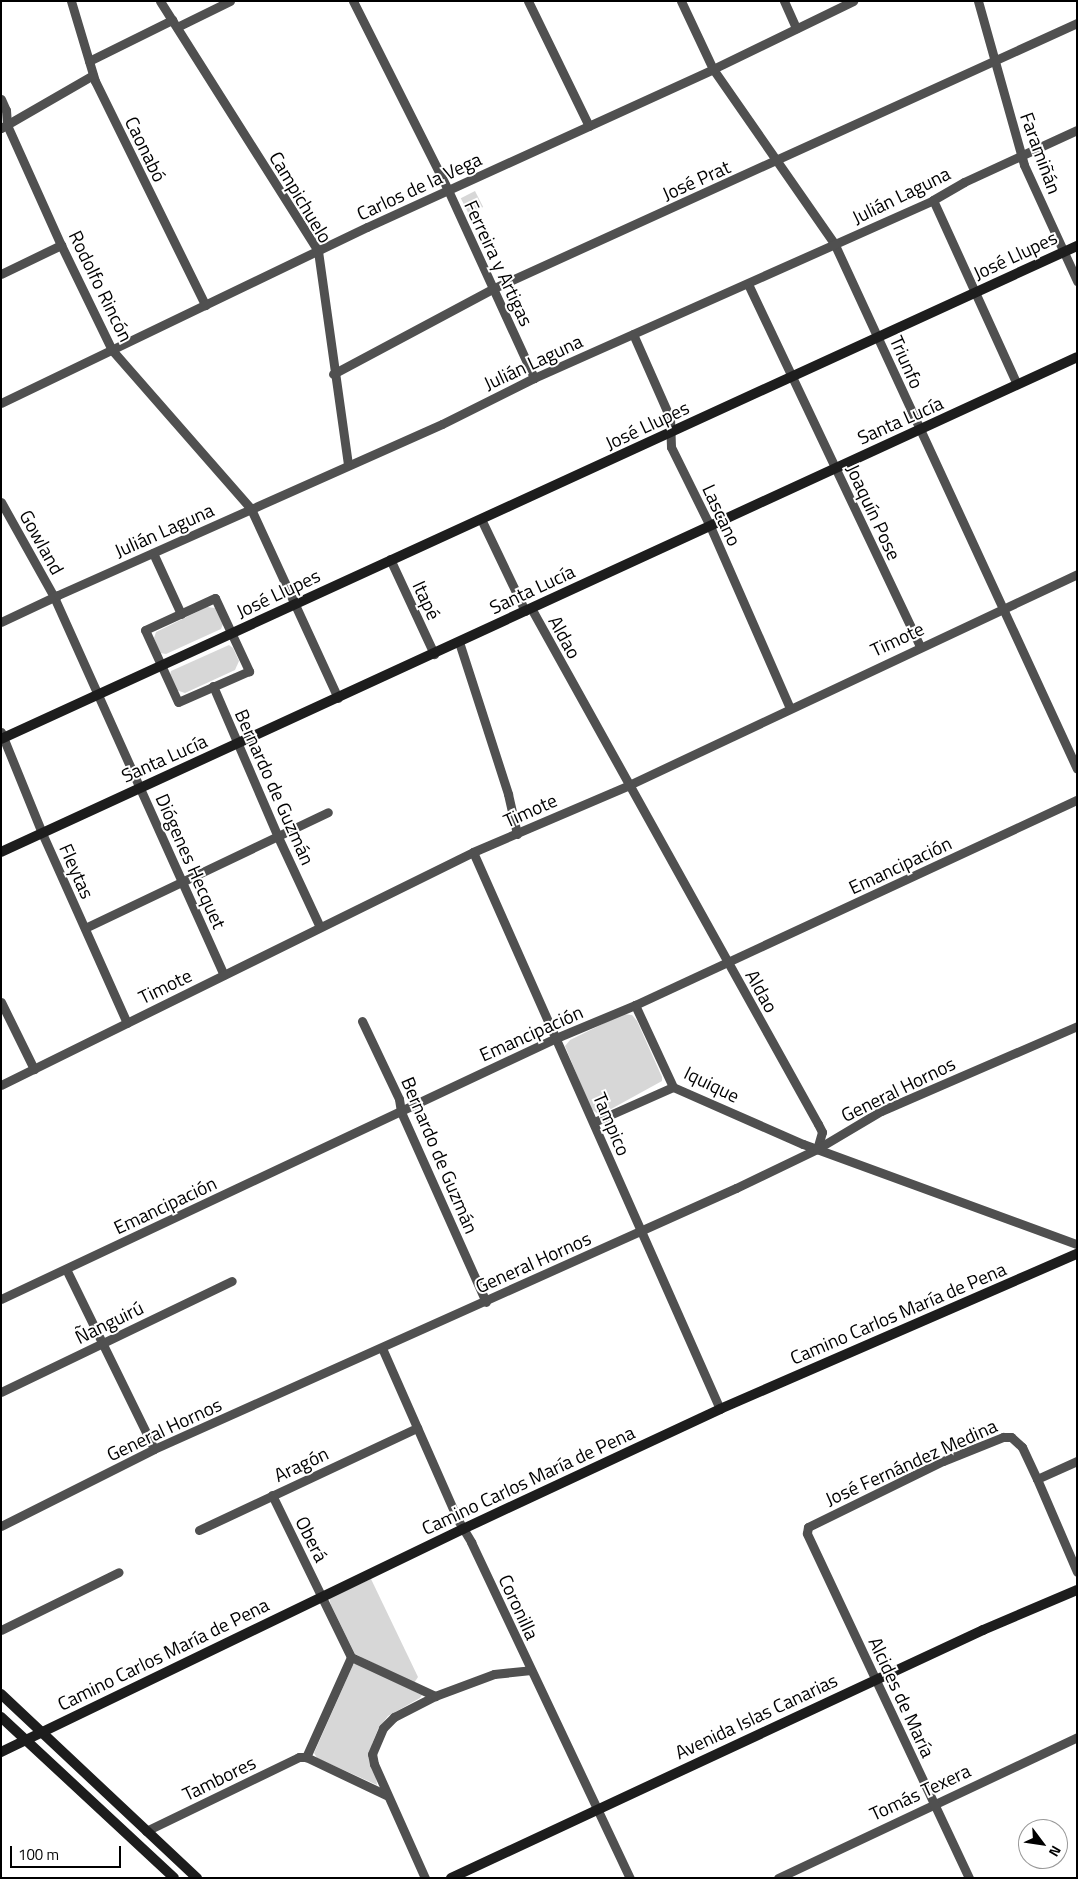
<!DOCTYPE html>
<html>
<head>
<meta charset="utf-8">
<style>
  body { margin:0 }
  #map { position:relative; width:1078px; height:1879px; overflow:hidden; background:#fff; font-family:"Titillium Web",sans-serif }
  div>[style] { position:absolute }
  .green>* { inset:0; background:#d7d7d7; transform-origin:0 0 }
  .street>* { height:9px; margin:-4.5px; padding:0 4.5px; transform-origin:4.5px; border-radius:4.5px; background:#505050 }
  .secondary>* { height:10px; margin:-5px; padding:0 5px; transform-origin:5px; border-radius:5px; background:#1d1d1d }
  span { translate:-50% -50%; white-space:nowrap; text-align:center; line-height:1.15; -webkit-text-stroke:4px #fff; paint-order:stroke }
  .street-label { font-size:19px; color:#000 }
  .frame { position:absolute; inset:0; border:2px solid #000; pointer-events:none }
  .north { position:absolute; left:1018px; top:1819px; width:50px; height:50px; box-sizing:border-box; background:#fff; border:1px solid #999; border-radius:50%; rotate:121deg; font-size:14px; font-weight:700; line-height:20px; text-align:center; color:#000 }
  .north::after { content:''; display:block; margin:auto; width:18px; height:22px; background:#000; clip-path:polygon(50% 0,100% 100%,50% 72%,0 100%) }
  .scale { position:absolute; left:10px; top:1846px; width:111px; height:22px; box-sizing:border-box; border:2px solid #000; border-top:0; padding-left:6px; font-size:15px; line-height:18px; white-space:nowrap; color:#000; -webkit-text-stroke:4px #fff; paint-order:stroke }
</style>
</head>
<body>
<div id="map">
  <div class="green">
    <div style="left:475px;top:191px;width:18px;height:16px;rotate:63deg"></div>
    <div style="clip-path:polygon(207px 607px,215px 608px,223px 624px,221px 629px,166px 654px,160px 653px,154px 638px,156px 632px)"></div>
    <div style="clip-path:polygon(229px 645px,233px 648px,239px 661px,235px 670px,185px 693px,176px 690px,170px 675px,171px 671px)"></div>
    <div style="clip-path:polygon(623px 1014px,632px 1015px,637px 1021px,662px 1077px,662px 1081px,602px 1114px,598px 1114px,591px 1109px,565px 1046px,570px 1040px)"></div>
    <div style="clip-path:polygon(371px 1579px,418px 1677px,414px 1683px,355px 1654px,331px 1605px,329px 1598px)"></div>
    <div style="clip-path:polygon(356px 1663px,422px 1695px,420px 1698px,388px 1716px,378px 1729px,372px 1744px,377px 1785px,317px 1758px,314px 1753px,353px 1665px)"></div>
  </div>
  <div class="street">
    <div style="left:71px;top:1px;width:84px;rotate:73.3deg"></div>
    <div style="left:95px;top:81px;width:250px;rotate:63.8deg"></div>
    <div style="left:160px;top:1px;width:296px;rotate:57.7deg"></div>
    <div style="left:318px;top:251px;width:216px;rotate:82deg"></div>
    <div style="left:353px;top:1px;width:212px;rotate:63.3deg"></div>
    <div style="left:448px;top:190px;width:207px;rotate:65.4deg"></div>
    <div style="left:528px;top:1px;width:139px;rotate:64deg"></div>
    <div style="left:681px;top:1px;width:75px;rotate:64.8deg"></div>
    <div style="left:713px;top:69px;width:212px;rotate:55.2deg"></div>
    <div style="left:834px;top:243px;width:579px;rotate:65.2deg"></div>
    <div style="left:784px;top:1px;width:30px;rotate:66deg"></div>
    <div style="left:978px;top:1px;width:170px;rotate:74.3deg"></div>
    <div style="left:1024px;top:165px;width:128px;rotate:65.4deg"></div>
    <div style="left:177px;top:27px;width:59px;rotate:-26.1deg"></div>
    <div style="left:89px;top:61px;width:93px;rotate:-26.3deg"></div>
    <div style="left:1px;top:99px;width:12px;rotate:66deg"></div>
    <div style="left:6px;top:110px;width:15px;rotate:86deg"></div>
    <div style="left:7px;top:125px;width:132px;rotate:65.8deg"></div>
    <div style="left:61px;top:245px;width:117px;rotate:64.1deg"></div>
    <div style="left:112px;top:350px;width:211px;rotate:48.8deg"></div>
    <div style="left:251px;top:509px;width:208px;rotate:65.3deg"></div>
    <div style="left:1px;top:128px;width:106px;rotate:-29.9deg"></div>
    <div style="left:933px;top:200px;width:202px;rotate:65.5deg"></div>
    <div style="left:1px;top:274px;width:67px;rotate:-25.8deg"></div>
    <div style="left:748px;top:284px;width:401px;rotate:64.6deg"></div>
    <div style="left:633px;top:334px;width:92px;rotate:66.2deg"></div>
    <div style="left:670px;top:418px;width:29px;rotate:88deg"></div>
    <div style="left:671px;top:447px;width:88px;rotate:63.7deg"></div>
    <div style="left:710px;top:526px;width:199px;rotate:66.3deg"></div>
    <div style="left:333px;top:374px;width:180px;rotate:-28.1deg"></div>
    <div style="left:492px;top:289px;width:643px;rotate:-24.45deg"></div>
    <div style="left:1px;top:403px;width:406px;rotate:-25.7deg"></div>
    <div style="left:367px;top:227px;width:380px;rotate:-24.5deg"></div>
    <div style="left:713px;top:69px;width:156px;rotate:-25.9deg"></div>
    <div style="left:1px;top:502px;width:109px;rotate:60.8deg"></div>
    <div style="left:54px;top:597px;width:414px;rotate:65.8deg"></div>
    <div style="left:481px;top:519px;width:102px;rotate:64.4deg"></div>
    <div style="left:153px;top:553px;width:67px;rotate:65.3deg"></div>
    <div style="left:390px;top:559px;width:105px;rotate:65.1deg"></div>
    <div style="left:215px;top:598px;width:81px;rotate:65deg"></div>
    <div style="left:249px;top:671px;width:77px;rotate:156.4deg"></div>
    <div style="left:178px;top:702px;width:79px;rotate:-114.6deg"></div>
    <div style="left:145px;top:630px;width:77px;rotate:-24.6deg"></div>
    <div style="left:531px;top:608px;width:590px;rotate:60.92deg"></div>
    <div style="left:818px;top:1124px;width:9px;rotate:63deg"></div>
    <div style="left:822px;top:1132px;width:18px;rotate:106deg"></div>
    <div style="left:1px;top:622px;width:63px;rotate:-25.3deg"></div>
    <div style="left:58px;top:595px;width:420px;rotate:-24deg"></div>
    <div style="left:442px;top:424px;width:103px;rotate:-26.6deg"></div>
    <div style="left:534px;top:378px;width:437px;rotate:-24deg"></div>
    <div style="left:933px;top:200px;width:36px;rotate:-30deg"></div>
    <div style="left:964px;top:182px;width:124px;rotate:-24.7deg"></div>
    <div style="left:459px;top:642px;width:160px;rotate:72.1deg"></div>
    <div style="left:508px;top:794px;width:41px;rotate:77.3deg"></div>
    <div style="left:213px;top:686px;width:164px;rotate:66.7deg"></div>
    <div style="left:278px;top:837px;width:99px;rotate:65deg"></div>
    <div style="left:1px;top:732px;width:109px;rotate:67.9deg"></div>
    <div style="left:42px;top:833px;width:208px;rotate:65.9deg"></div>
    <div style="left:473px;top:852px;width:609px;rotate:66.09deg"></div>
    <div style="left:85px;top:928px;width:269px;rotate:-25.5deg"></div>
    <div style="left:1px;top:1002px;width:75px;rotate:63.8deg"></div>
    <div style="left:635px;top:1005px;width:90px;rotate:65.1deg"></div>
    <div style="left:673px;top:1087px;width:142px;rotate:23.7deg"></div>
    <div style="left:803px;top:1144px;width:292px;rotate:20.1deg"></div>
    <div style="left:362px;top:1021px;width:86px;rotate:64.6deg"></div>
    <div style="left:399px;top:1099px;width:13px;rotate:81deg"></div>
    <div style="left:401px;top:1112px;width:208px;rotate:65.9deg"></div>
    <div style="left:1px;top:1085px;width:526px;rotate:-26.27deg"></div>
    <div style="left:473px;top:852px;width:170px;rotate:-23.2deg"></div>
    <div style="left:629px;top:785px;width:495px;rotate:-25.2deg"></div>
    <div style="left:594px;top:1122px;width:86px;rotate:-23.9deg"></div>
    <div style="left:66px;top:1269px;width:200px;rotate:63.9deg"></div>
    <div style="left:1px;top:1299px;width:613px;rotate:-25.19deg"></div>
    <div style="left:556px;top:1038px;width:86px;rotate:-22.7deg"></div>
    <div style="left:635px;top:1005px;width:487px;rotate:-24.9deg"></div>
    <div style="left:382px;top:1348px;width:188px;rotate:66.2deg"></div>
    <div style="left:458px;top:1520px;width:26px;rotate:59deg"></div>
    <div style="left:471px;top:1542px;width:372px;rotate:64.7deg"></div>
    <div style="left:1px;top:1392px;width:256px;rotate:-25.7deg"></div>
    <div style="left:1037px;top:1479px;width:44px;rotate:-24.2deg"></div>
    <div style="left:272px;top:1495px;width:180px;rotate:64deg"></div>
    <div style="left:351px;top:1657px;width:110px;rotate:114.2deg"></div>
    <div style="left:1px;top:1526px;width:171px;rotate:-26.7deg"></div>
    <div style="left:154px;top:1449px;width:638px;rotate:-24.15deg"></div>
    <div style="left:736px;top:1188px;width:90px;rotate:-25.7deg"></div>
    <div style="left:817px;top:1149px;width:74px;rotate:-30.7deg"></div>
    <div style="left:881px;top:1111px;width:214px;rotate:-23.4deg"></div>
    <div style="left:199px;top:1530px;width:241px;rotate:-25.1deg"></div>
    <div style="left:1px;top:1630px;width:131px;rotate:-26.2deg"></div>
    <div style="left:351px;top:1657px;width:93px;rotate:24.9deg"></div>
    <div style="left:146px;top:1831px;width:170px;rotate:-25.8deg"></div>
    <div style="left:299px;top:1757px;width:7px"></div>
    <div style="left:306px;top:1757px;width:89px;rotate:25.4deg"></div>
    <div style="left:425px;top:1878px;width:125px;rotate:-114.1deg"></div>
    <div style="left:374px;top:1764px;width:10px;rotate:-101deg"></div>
    <div style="left:372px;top:1754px;width:28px;rotate:-67deg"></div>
    <div style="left:383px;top:1728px;width:16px;rotate:-45deg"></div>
    <div style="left:394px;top:1717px;width:46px;rotate:-27.1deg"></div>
    <div style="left:435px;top:1696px;width:63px;rotate:-20.4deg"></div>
    <div style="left:494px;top:1674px;width:37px;rotate:-6deg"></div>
    <div style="left:778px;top:1878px;width:331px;rotate:-25.2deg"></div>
    <div style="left:969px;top:1878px;width:381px;rotate:-115.2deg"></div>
    <div style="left:807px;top:1533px;width:6px;rotate:-81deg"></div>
    <div style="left:808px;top:1527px;width:150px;rotate:-26.1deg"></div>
    <div style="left:943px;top:1461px;width:65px;rotate:-21.8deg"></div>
    <div style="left:1003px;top:1437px;width:8px"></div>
    <div style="left:1011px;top:1437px;width:15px;rotate:42deg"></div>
    <div style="left:1022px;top:1447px;width:35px;rotate:65deg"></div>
    <div style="left:1037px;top:1479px;width:101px;rotate:66.7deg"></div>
  </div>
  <div class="secondary">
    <div style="left:1px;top:739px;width:1184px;rotate:-24.62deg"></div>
    <div style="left:1px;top:852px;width:1184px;rotate:-24.7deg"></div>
    <div style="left:1px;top:1694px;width:269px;rotate:43.2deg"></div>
    <div style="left:1px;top:1717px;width:236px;rotate:42.9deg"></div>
    <div style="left:1px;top:1752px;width:513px;rotate:-25.77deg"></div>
    <div style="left:463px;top:1529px;width:284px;rotate:-25deg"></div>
    <div style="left:720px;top:1409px;width:389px;rotate:-23.5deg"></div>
    <div style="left:451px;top:1878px;width:587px;rotate:-24.99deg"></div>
    <div style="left:983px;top:1630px;width:102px;rotate:-23.1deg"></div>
  </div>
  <div class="street-label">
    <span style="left:146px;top:149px;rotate:64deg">Caonabó</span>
    <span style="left:1041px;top:153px;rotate:70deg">Faramiñán</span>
    <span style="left:696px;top:180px;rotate:-24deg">José Prat</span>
    <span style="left:419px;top:186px;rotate:-25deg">Carlos de la Vega</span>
    <span style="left:901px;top:195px;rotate:-26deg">Julián Laguna</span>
    <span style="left:301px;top:197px;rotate:59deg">Campichuelo</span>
    <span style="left:1015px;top:255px;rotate:-25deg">José Llupes</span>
    <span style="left:499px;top:263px;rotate:65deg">Ferreira y Artigas</span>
    <span style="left:101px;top:286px;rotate:64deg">Rodolfo Rincón</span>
    <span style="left:533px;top:362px;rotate:-25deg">Julián Laguna</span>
    <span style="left:907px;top:362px;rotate:66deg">Triunfo</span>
    <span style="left:900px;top:420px;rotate:-24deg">Santa Lucía</span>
    <span style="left:647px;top:425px;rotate:-25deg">José Llupes</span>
    <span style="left:874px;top:512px;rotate:65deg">Joaquín Pose</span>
    <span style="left:722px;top:515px;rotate:65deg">Lascano</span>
    <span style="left:164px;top:530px;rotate:-24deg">Julián Laguna</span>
    <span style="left:42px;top:542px;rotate:61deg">Gowland</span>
    <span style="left:532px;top:589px;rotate:-25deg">Santa Lucía</span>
    <span style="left:278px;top:593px;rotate:-25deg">José Llupes</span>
    <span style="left:427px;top:600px;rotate:65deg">Itapé</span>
    <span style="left:565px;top:637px;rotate:61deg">Aldao</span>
    <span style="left:897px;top:639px;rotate:-25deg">Timote</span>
    <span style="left:164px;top:758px;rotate:-24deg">Santa Lucía</span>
    <span style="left:275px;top:787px;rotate:66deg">Bernardo de Guzmán</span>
    <span style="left:530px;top:810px;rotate:-24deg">Timote</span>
    <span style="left:191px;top:861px;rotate:66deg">Diógenes Hecquet</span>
    <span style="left:900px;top:865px;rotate:-25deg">Emancipación</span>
    <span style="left:77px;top:871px;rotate:66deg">Fleytas</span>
    <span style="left:165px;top:986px;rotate:-26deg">Timote</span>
    <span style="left:762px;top:991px;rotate:61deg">Aldao</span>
    <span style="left:531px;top:1033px;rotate:-24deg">Emancipación</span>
    <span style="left:712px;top:1084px;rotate:26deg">Iquique</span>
    <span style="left:898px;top:1089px;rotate:-26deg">General Hornos</span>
    <span style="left:612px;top:1124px;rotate:67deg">Tampico</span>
    <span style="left:440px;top:1155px;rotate:67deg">Bernardo de Guzmán</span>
    <span style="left:165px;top:1205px;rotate:-25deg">Emancipación</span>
    <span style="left:533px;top:1262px;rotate:-24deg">General Hornos</span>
    <span style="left:898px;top:1313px;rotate:-23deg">Camino Carlos María de Pena</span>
    <span style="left:109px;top:1322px;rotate:-26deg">Ñanguirú</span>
    <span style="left:164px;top:1429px;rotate:-25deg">General Hornos</span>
    <span style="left:911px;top:1462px;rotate:-24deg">José Fernández Medina</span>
    <span style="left:301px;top:1464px;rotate:-25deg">Aragón</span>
    <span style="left:528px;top:1480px;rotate:-25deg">Camino Carlos María de Pena</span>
    <span style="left:312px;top:1539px;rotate:63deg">Oberá</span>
    <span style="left:519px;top:1607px;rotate:65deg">Coronilla</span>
    <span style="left:163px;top:1654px;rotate:-26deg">Camino Carlos María de Pena</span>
    <span style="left:902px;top:1697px;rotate:65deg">Alcides de María</span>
    <span style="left:756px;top:1716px;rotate:-25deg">Avenida Islas Canarias</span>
    <span style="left:219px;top:1778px;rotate:-26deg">Tambores</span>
    <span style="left:920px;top:1792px;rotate:-25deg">Tomás Texera</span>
  </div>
  <div class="frame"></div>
  <div class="north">N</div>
  <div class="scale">100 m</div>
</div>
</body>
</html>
